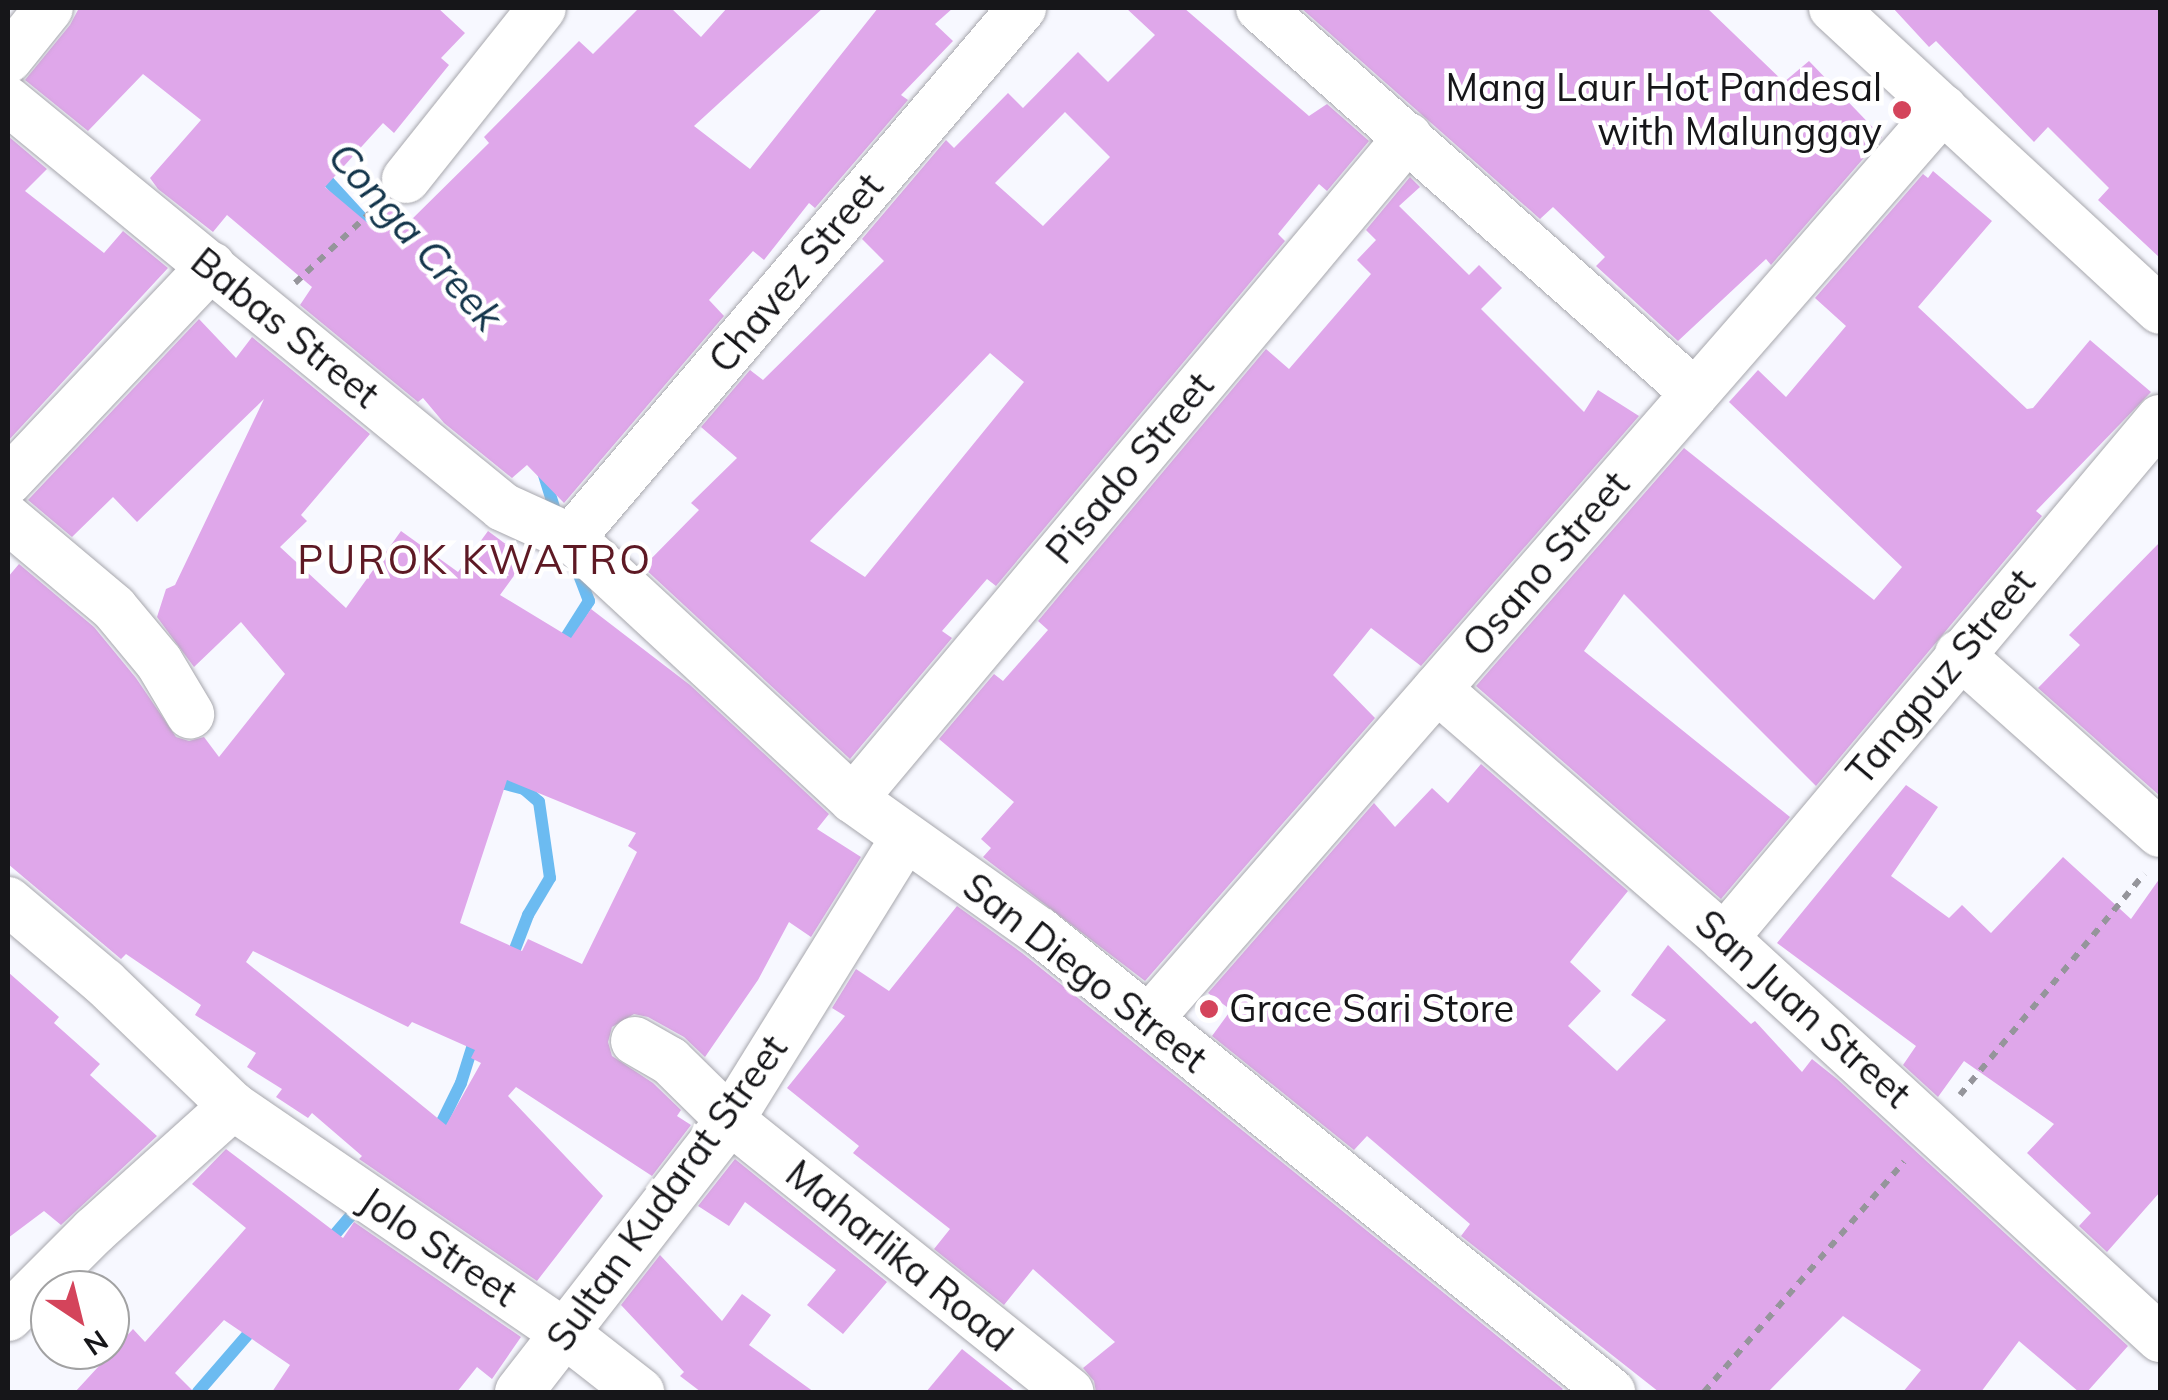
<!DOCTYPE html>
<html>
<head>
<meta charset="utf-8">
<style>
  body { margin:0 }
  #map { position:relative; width:2168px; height:1400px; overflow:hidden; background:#f7f8ff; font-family:Mulish,sans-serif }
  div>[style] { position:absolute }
  .stream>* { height:12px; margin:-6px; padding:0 6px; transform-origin:6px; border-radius:6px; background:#6cbbf1 }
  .building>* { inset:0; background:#dfa7ea }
  .path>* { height:6px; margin-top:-3px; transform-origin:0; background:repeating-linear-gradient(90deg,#95959b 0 8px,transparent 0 16px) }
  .roads { filter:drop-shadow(0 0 2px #a7a7ad) drop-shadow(0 0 2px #a7a7ad) }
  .minor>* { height:48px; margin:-24px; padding:0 24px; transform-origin:24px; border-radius:24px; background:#fff }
  .dots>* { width:28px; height:28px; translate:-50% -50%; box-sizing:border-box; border:5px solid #fff; border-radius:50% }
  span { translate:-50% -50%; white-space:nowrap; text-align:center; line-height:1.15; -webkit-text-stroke:9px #fff; paint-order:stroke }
  .poi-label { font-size:38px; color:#161619 }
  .right { translate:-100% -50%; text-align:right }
  .left { translate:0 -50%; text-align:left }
  .street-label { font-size:38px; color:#161619 }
  .water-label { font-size:40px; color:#13354b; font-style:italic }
  .neighbourhood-label { font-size:40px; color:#5e1924; letter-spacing:2.5px }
  .frame { position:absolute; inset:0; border:10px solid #161619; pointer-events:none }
  .north { position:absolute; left:30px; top:1270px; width:100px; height:100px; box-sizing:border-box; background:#fff; border:2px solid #a2a2a3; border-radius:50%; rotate:145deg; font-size:28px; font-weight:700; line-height:40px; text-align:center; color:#161619 }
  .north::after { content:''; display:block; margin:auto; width:35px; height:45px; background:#d4445b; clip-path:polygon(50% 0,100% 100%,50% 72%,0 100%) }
</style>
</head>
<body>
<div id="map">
  <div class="stream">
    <div style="left:318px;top:170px;width:80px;rotate:47.5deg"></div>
    <div style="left:543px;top:472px;width:50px;rotate:72.6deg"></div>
    <div style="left:558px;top:650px;width:58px;rotate:-57.7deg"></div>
    <div style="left:589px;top:601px;width:36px;rotate:-111deg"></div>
    <div style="left:510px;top:962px;width:50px;rotate:-69deg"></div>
    <div style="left:528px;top:915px;width:43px;rotate:-59.3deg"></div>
    <div style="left:550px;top:878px;width:77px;rotate:-98.2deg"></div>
    <div style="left:539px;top:802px;width:20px;rotate:-139deg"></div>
    <div style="left:524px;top:789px;width:20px;rotate:-165deg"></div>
    <div style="left:505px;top:784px;width:15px;rotate:-62deg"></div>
    <div style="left:435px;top:1136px;width:59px;rotate:-63.9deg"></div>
    <div style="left:461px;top:1083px;width:50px;rotate:-72.6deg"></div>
    <div style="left:325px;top:1246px;width:52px;rotate:-49.6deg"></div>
    <div style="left:198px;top:1392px;width:89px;rotate:-49.1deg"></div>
  </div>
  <div class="building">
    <div style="clip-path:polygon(79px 8px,438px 8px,465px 33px,441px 58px,449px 65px,394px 133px,383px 123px,325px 187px,370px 225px,392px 208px,406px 225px,489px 143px,484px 137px,579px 41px,593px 54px,639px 8px,671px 8px,701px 37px,727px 8px,823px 8px,694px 126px,750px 169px,878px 8px,953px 8px,935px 24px,953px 41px,901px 95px,908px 100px,815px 208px,809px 203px,764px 260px,753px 251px,709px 300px,724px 316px,564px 503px,527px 465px,512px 478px,444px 423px,423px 398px,418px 402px,300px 305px,312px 287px,227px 215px,213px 232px,158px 189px,150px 178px,201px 120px,143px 74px,88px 131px,25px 80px,70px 25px)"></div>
    <div style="clip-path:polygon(evenodd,1126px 8px,1184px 8px,1309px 116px,1327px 104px,1369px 141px,1327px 191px,1319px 184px,1278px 234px,1285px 241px,996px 586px,987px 579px,942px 631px,952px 638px,850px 759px,643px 567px,699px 510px,691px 503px,737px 458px,701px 427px,750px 370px,763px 380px,884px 261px,862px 239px,946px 140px,954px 148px,1008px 93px,1023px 108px,1078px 52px,1108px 82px,1155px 35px,1126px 8px,1065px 112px,1110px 157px,1043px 226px,995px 183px,1065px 112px,1126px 8px,990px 353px,1024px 382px,865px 577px,810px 541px,990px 353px)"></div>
    <div style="clip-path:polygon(1301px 8px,1707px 8px,1784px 82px,1809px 61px,1882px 137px,1771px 265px,1766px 259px,1678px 341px,1596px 266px,1605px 257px,1553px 207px,1540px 219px)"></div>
    <div style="clip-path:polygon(1893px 8px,2160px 8px,2160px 258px,2098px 200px,2109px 188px,2048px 127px,2034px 142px,1936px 41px,1929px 47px)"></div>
    <div style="clip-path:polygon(8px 136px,47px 169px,25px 191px,104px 253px,123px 231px,168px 268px,8px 441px)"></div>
    <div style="clip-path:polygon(1933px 171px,1992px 221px,1918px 307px,2027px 409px,2033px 408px,2090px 340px,2151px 392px,2036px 511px,2042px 516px,1816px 786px,1624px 594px,1584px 651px,1790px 817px,1721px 899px,1476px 686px,1684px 448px,1874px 600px,1902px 567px,1729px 402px,1758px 370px,1786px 397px,1846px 326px,1815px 298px,1923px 174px,1928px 178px)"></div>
    <div style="clip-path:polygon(1410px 177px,1420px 187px,1399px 206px,1469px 275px,1479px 265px,1502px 288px,1481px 309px,1584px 412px,1598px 390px,1639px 416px,1421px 666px,1371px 628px,1333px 675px,1375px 718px,1145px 981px,983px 857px,991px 848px,981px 839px,1014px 802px,939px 739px,994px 674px,1003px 681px,1048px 630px,1038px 621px,1266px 349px,1289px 369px,1371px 274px,1357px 260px,1376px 240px,1366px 230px)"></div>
    <div style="clip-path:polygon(evenodd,199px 319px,236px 358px,252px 337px,370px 434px,301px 515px,307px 521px,280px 547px,346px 608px,401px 531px,458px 572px,488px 531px,526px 559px,500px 595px,571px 638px,591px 609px,690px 685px,829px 814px,817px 829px,861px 857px,811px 937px,789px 922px,758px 980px,705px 1057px,684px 1037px,648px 1017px,634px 1014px,612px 1027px,608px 1042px,612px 1056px,653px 1083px,681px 1110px,677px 1116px,691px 1125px,652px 1176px,516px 1087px,508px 1096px,603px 1196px,537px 1281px,359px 1159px,362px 1156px,312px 1113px,308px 1118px,276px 1097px,282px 1089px,247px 1067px,256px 1053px,195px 1015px,201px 1005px,126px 954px,121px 959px,8px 864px,8px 577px,19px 564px,94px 627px,136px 678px,176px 737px,189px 741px,204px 737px,219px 757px,285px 674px,241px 622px,194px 667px,157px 617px,166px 589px,175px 585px,264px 399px,137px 522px,113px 497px,72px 537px,28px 500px,199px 319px,507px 780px,636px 833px,628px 846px,637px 852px,582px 964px,528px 939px,522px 951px,460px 923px,507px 780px,199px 319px,253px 951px,408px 1027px,412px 1022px,475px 1050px,471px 1058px,481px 1063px,446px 1125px,246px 962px,253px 951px)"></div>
    <div style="clip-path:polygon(2160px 542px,2160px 796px,2038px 688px,2080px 645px,2069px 635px)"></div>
    <div style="clip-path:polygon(1481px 764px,1628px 891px,1570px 962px,1601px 991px,1568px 1026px,1617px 1071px,1666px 1020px,1631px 995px,1668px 945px,1751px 1024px,1755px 1021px,1802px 1072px,1812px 1059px,1837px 1079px,2128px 1346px,2087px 1392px,2079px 1392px,2019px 1341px,1981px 1392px,1903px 1392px,1921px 1370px,1843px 1316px,1768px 1392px,1659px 1392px,1461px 1236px,1470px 1224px,1367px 1136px,1354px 1150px,1212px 1036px,1231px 1010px,1208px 993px,1374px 803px,1395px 827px,1432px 788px,1448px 803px)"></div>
    <div style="clip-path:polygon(1906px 785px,1938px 807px,1891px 876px,1949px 918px,1962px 905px,1991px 933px,2063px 857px,2131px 919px,2160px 878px,2160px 1192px,2107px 1252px,2079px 1226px,2091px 1213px,2027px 1153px,2054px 1124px,1964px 1061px,1938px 1097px,1903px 1065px,1916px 1046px,1777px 943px)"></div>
    <div style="clip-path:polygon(957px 906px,1022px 953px,1180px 1080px,1563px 1389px,1560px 1392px,1096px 1392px,1094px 1381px,1083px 1368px,1115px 1342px,1033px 1269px,1004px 1305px,934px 1249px,950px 1229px,853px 1153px,859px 1146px,787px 1088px,845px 1016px,832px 1008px,856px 969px,889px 991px)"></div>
    <div style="clip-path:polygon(8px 972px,59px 1017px,54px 1023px,100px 1064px,90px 1075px,157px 1136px,61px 1225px,44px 1211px,8px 1238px)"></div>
    <div style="clip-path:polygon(226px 1149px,343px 1238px,354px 1222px,521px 1337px,492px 1379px,477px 1367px,457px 1392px,272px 1392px,290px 1365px,224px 1320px,175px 1373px,194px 1392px,75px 1392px,133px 1329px,145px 1342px,246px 1228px,192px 1184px)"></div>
    <div style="clip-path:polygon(735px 1159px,887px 1282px,843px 1334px,807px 1305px,836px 1270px,745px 1202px,729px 1226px,698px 1206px)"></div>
    <div style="clip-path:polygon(660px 1255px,722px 1321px,742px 1294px,771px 1315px,749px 1345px,814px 1392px,701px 1392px,680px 1376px,684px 1372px,621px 1305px)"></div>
    <div style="clip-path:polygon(962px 1349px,1016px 1392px,926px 1392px)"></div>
  </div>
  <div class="path">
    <div style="left:295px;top:283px;width:108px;rotate:-43.1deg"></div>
    <div style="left:1960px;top:1095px;width:288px;rotate:-50.2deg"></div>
    <div style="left:1704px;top:1392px;width:305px;rotate:-49deg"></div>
  </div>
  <div class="roads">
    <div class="minor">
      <div style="left:1260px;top:8px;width:581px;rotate:41.51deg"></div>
      <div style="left:1833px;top:8px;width:445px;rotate:42.7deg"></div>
      <div style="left:8px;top:59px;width:65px;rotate:-51.2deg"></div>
      <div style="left:8px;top:101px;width:640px;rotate:39.36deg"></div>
      <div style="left:503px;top:507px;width:75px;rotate:24.5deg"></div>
      <div style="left:571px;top:538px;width:384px;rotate:42.8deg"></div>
      <div style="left:853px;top:799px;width:228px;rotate:35.4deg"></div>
      <div style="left:1039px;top:931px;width:735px;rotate:38.87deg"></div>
      <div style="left:406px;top:179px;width:218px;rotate:-51.5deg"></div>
      <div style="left:8px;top:481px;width:296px;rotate:-46.6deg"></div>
      <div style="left:8px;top:519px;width:138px;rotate:40deg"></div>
      <div style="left:114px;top:608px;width:70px;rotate:50.2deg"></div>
      <div style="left:159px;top:662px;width:61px;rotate:59.2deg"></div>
      <div style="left:571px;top:538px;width:696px;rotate:-49.6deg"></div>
      <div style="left:1959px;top:654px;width:269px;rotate:41.7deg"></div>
      <div style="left:1437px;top:689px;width:380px;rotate:40.9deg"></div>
      <div style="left:1724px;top:938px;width:592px;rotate:42.53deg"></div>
      <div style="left:853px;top:799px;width:864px;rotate:-50.02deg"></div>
      <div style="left:8px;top:901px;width:126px;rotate:40.2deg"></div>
      <div style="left:104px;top:982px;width:179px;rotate:43.9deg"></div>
      <div style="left:233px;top:1106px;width:405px;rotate:34.4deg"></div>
      <div style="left:567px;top:1335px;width:93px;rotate:38deg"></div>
      <div style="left:1724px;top:938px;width:678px;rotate:-49.97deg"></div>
      <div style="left:1149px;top:1019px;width:1208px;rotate:-48.89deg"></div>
      <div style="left:635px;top:1041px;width:40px;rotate:29.7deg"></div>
      <div style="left:670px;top:1061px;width:84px;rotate:44.5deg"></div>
      <div style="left:730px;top:1120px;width:435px;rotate:38.7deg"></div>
      <div style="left:8px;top:1317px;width:122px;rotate:-45deg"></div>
      <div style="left:94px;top:1231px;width:187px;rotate:-42deg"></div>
      <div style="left:519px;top:1392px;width:344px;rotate:-52.2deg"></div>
      <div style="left:730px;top:1120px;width:332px;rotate:-58.2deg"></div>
    </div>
  </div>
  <div class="dots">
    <div style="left:1902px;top:110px;background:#d4445b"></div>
    <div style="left:1209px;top:1009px;background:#d4445b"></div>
  </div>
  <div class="poi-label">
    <span class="right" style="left:1882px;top:110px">Mang Laur Hot Pandesal<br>with Malunggay</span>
    <span class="left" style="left:1229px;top:1009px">Grace Sari Store</span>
  </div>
  <div class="street-label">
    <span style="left:796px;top:273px;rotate:-50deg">Chavez Street</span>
    <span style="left:285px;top:328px;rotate:39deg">Babas Street</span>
    <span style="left:1130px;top:468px;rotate:-50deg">Pisado Street</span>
    <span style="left:1546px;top:564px;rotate:-49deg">Osano Street</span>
    <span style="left:1941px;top:677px;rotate:-50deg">Tangpuz Street</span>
    <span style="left:1085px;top:973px;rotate:38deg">San Diego Street</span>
    <span style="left:1803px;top:1009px;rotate:42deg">San Juan Street</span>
    <span style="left:667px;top:1193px;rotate:-54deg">Sultan Kudarat Street</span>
    <span style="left:438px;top:1247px;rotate:34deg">Jolo Street</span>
    <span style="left:899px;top:1256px;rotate:39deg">Maharlika Road</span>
  </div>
  <div class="water-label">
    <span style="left:416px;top:236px;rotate:48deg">Conga Creek</span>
  </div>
  <div class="neighbourhood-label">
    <span style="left:475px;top:559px">PUROK KWATRO</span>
  </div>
  <div class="frame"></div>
  <div class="north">N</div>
</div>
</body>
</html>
